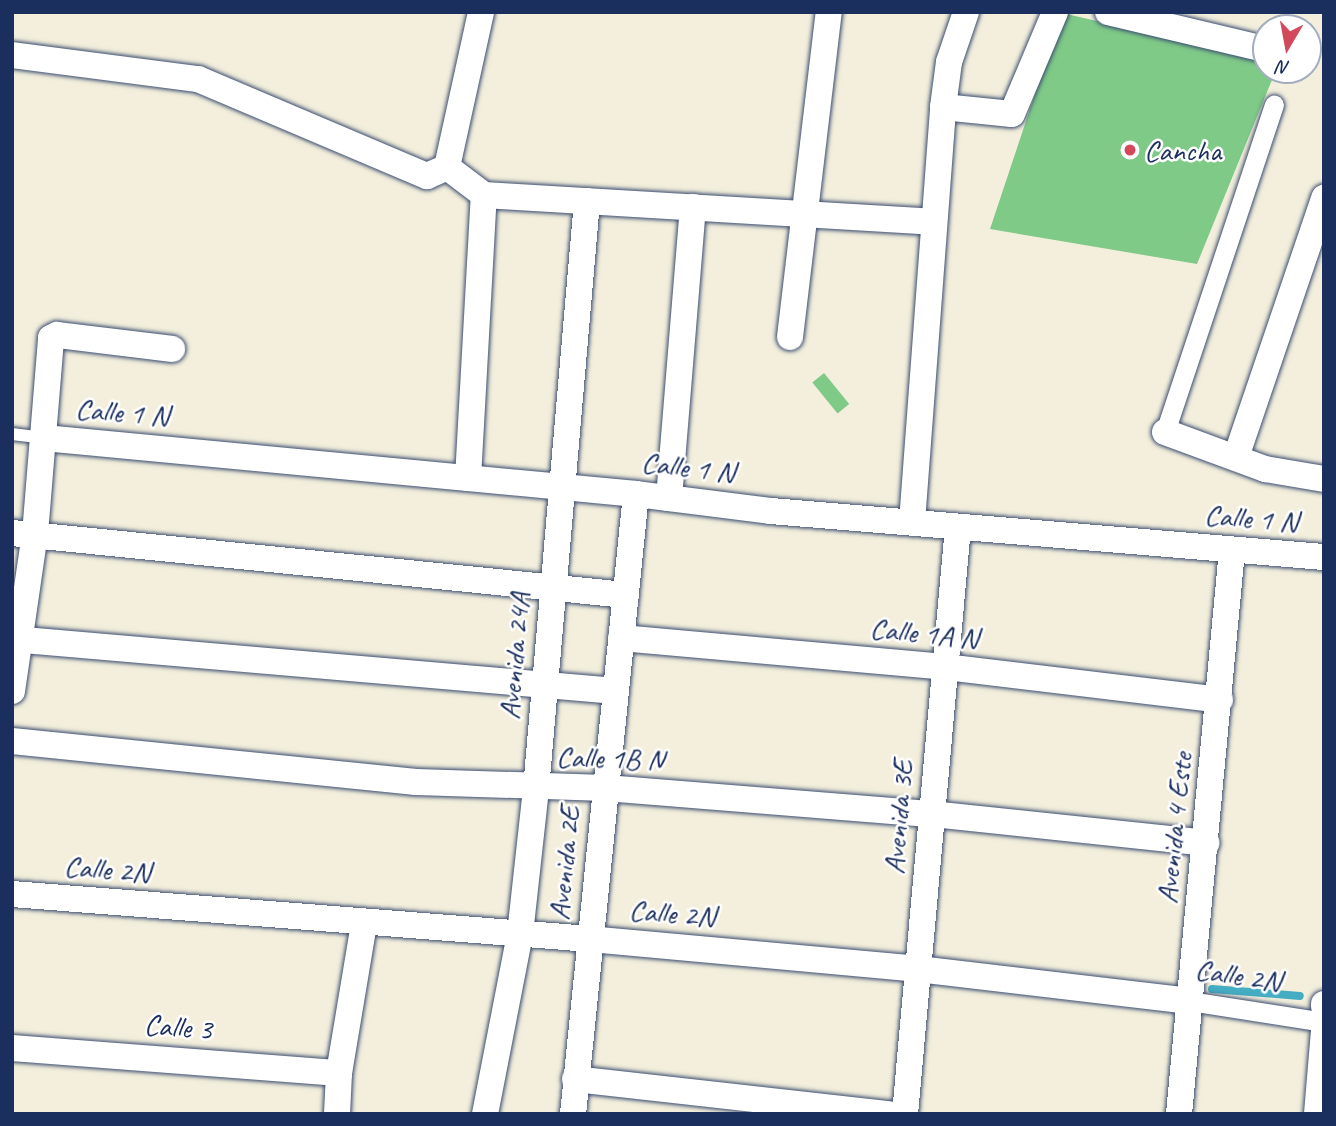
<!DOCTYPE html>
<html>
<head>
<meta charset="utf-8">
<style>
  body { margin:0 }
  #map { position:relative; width:1336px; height:1126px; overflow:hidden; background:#f3efdc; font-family:Caveat,sans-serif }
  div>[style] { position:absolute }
  .green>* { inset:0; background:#7fca87; transform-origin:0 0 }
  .stream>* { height:8px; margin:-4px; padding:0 4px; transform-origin:4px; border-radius:4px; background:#44adc3 }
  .roads { filter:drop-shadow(0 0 2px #3b4c71) drop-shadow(0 0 2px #3b4c71) }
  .service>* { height:12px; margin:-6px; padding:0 6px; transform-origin:6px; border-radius:6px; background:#fff }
  .pedestrian>* { height:19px; margin:-9.5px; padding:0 9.5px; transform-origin:9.5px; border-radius:9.5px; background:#fff }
  .minor>* { height:26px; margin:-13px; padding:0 13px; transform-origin:13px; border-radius:13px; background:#fff }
  .dots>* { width:19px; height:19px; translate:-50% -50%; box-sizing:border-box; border:4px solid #fff; border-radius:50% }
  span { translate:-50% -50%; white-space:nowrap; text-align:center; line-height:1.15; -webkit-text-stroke:5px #fff; paint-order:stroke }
  .poi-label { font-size:30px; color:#1b2f5e }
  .left { translate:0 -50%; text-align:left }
  .street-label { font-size:30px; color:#1b2f5e }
  .frame { position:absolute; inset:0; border:14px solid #1b2f5e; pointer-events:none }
  .north { position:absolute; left:1252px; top:14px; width:70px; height:70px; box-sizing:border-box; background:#fff; border:2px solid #a4acbf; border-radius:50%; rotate:190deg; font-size:19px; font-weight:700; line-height:28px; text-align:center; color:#1b2f5e }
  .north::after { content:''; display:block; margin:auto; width:24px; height:32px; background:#d1495b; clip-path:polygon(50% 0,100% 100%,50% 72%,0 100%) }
</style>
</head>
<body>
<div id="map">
  <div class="green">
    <div style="clip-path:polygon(1062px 13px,1266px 60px,1266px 70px,1276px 70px,1197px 264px,990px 229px)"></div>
    <div style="left:824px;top:373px;width:40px;height:15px;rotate:51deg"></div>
  </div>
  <div class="stream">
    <div style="left:1212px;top:989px;width:88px;rotate:4.5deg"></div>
  </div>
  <div class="roads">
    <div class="service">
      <div style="left:12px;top:434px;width:32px;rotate:7deg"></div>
    </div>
    <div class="pedestrian">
      <div style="left:1165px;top:432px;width:345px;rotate:-71.6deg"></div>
      <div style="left:1190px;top:1001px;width:136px;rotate:8.9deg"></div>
    </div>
    <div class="minor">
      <div style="left:1108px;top:12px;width:161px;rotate:13.3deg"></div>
      <div style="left:12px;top:55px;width:188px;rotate:7.4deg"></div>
      <div style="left:198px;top:79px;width:249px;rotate:23deg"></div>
      <div style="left:427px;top:176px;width:22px;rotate:-24deg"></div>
      <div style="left:447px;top:167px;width:46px;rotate:37.1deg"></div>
      <div style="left:484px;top:195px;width:449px;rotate:3.4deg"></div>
      <div style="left:943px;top:107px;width:69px;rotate:5.8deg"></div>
      <div style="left:1012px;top:114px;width:111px;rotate:-67.1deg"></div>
      <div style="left:447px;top:167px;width:159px;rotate:-77.6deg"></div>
      <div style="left:790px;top:337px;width:327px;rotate:-83.2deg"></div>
      <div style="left:1165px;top:432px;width:107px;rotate:20.3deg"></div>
      <div style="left:1265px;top:469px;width:60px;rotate:9.6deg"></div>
      <div style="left:44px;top:438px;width:595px;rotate:5.4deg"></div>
      <div style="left:636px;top:494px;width:136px;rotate:7.2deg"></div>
      <div style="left:771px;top:511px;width:555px;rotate:4.76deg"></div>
      <div style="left:1236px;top:457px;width:274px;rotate:-71.2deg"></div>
      <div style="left:468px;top:478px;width:283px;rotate:-86.8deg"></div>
      <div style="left:669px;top:498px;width:292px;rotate:-85.3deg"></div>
      <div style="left:912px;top:522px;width:416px;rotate:-85.7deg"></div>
      <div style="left:943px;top:107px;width:45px;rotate:-82.4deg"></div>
      <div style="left:949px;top:62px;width:53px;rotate:-71.2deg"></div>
      <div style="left:12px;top:533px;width:617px;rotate:5.77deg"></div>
      <div style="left:621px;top:638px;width:325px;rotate:5.1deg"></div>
      <div style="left:945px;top:667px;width:277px;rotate:6.8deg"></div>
      <div style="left:12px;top:639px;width:606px;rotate:4.92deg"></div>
      <div style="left:12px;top:691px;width:159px;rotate:-81.7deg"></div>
      <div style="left:35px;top:534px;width:197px;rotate:-85.3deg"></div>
      <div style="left:51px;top:338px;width:7px;rotate:-27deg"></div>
      <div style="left:57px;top:335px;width:116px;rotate:6.9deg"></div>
      <div style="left:12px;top:741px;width:406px;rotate:5.8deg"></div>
      <div style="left:416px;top:782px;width:190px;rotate:1.8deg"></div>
      <div style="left:606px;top:788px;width:327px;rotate:4.6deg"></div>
      <div style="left:932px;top:814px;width:276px;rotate:6deg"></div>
      <div style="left:12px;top:894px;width:580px;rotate:4.45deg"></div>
      <div style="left:590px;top:939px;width:329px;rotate:5.2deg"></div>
      <div style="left:918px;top:969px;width:274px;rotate:6.7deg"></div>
      <div style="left:1324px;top:1004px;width:2px;rotate:90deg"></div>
      <div style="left:12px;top:1048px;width:328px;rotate:4.4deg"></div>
      <div style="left:575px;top:1079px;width:316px;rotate:6.4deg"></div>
      <div style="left:337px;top:1114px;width:41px;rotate:-87.2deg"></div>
      <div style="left:339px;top:1073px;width:152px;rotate:-80.5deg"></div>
      <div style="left:485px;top:1114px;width:183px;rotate:-79deg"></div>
      <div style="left:520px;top:934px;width:146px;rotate:-83.7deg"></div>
      <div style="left:536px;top:789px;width:590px;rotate:-85.04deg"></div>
      <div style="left:573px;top:1114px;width:623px;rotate:-84.2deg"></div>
      <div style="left:905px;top:1114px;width:589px;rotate:-84.84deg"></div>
      <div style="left:1179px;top:1114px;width:566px;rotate:-84.63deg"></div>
      <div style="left:1317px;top:1114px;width:83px;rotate:-85.2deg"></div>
    </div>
  </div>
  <div class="dots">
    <div style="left:1130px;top:150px;background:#d1495b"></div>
  </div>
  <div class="poi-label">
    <span class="left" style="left:1144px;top:150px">Cancha</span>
  </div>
  <div class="street-label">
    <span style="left:122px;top:412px;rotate:5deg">Calle 1 N</span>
    <span style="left:688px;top:467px;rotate:7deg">Calle 1 N</span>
    <span style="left:1251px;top:518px;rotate:5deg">Calle 1 N</span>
    <span style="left:924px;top:633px;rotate:6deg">Calle 1A N</span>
    <span style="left:514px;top:656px;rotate:-85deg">Avenida 24A</span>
    <span style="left:610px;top:758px;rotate:2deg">Calle 1B N</span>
    <span style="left:898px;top:817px;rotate:-85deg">Avenida 3E</span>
    <span style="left:1174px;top:828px;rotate:-84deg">Avenida 4 Este</span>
    <span style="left:564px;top:863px;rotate:-84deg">Avenida 2E</span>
    <span style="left:107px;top:869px;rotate:5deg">Calle 2N</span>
    <span style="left:672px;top:913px;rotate:5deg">Calle 2N</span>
    <span style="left:1238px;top:975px;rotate:9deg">Calle 2N</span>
    <span style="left:178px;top:1027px;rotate:4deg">Calle 3</span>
  </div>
  <div class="frame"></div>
  <div class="north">N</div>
</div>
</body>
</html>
